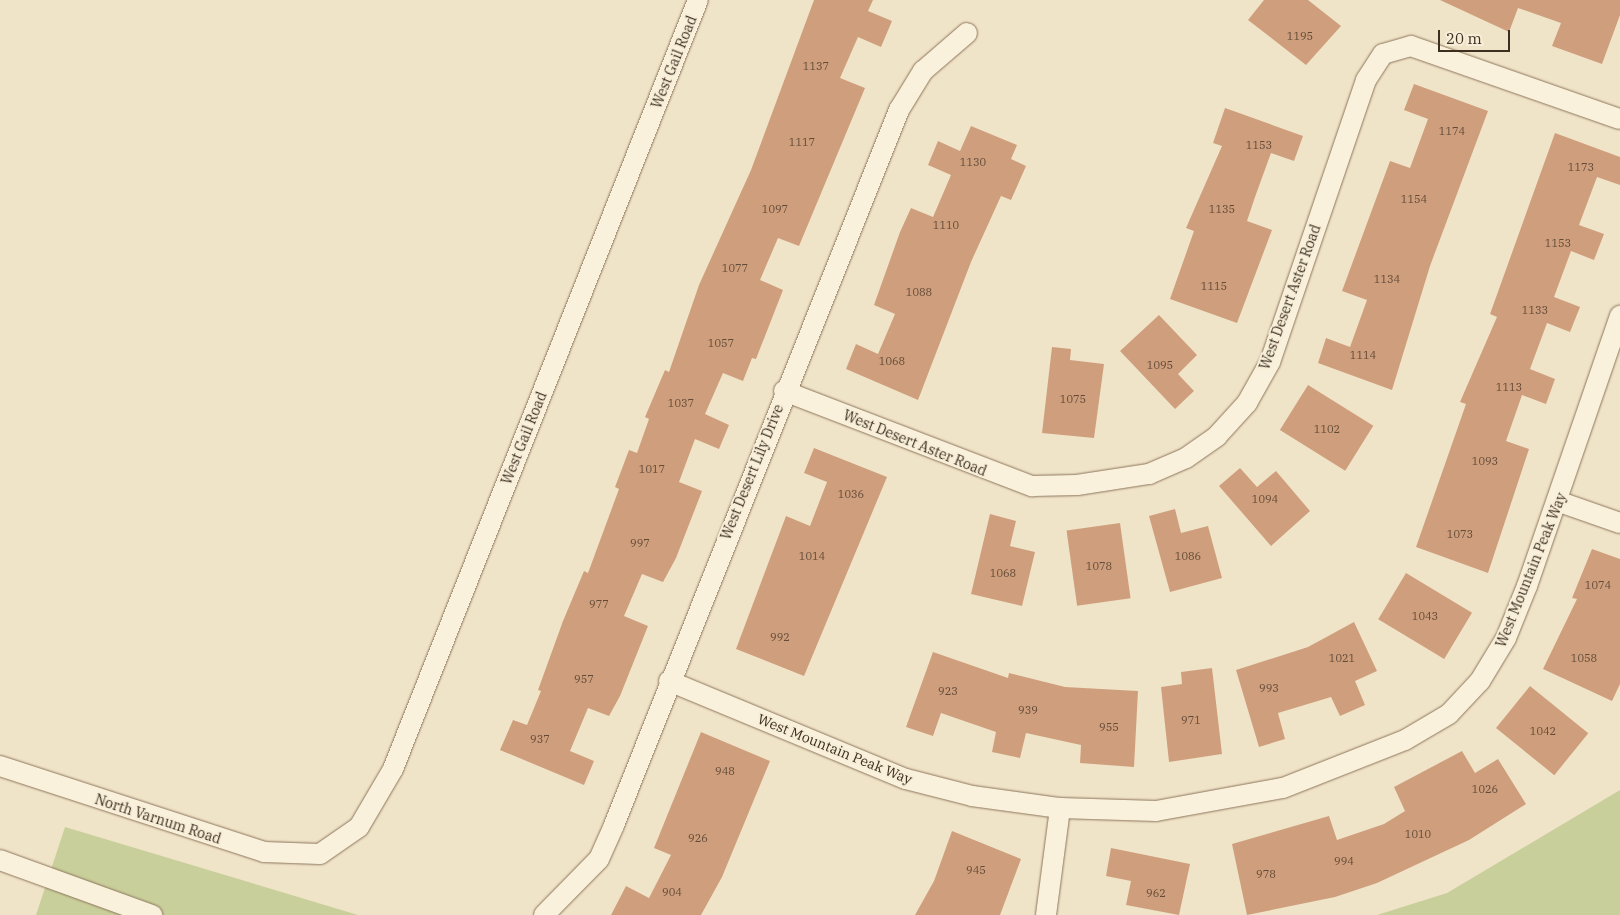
<!DOCTYPE html>
<html>
<head>
<meta charset="utf-8">
<style>
  body { margin:0 }
  #map { position:relative; width:1620px; height:915px; overflow:hidden; background:#f0e4c8; font-family:"IBM Plex Serif",serif }
  div>[style] { position:absolute }
  .green>* { inset:0; background:#c9cf9b }
  .building>* { inset:0; background:#cf9f7d; transform-origin:0 0 }
  .roads { filter:drop-shadow(0 0 1px #8d765c) drop-shadow(0 0 1px #8d765c) }
  .minor>* { height:20px; margin:-10px; padding:0 10px; transform-origin:10px; border-radius:10px; background:#faf1dc }
  span { translate:-50% -50%; white-space:nowrap; text-align:center; line-height:1.15; -webkit-text-stroke:4px #f7eed8; paint-order:stroke }
  .number-label { font-size:11px; color:#624a37 }
  .number-label span { -webkit-text-stroke-width:0 }
  .street-label { font-size:14px; color:#3d2e20 }
  .scale { position:absolute; left:1438px; top:30px; width:72px; height:22px; box-sizing:border-box; border:2px solid #3d2e20; border-top:0; padding-left:6px; font-size:15px; line-height:18px; white-space:nowrap; color:#3d2e20; -webkit-text-stroke:4px #f7eed8; paint-order:stroke }
</style>
</head>
<body>
<div id="map">
  <div class="green">
    <div style="clip-path:polygon(1620px 790px,1620px 915px,1377px 915px,1447px 893px)"></div>
    <div style="clip-path:polygon(65px 827px,358px 915px,36px 915px)"></div>
  </div>
  <div class="building">
    <div style="clip-path:polygon(814px 0,873px 0,868px 11px,892px 21px,881px 47px,858px 37px,840px 78px,865px 88px,799px 246px,778px 238px,760px 280px,783px 290px,756px 359px,752px 358px,743px 381px,723px 373px,705px 414px,729px 425px,719px 449px,695px 439px,679px 482px,702px 491px,676px 558px,663px 582px,642px 574px,624px 616px,648px 626px,620px 696px,609px 716px,588px 708px,570px 751px,594px 761px,584px 785px,500px 750px,513px 720px,527px 725px,541px 691px,538px 690px,563px 621px,584px 571px,588px 573px,619px 489px,615px 487px,629px 450px,637px 453px,649px 419px,645px 417px,665px 370px,669px 372px,699px 285px,751px 170px)"></div>
    <div style="clip-path:polygon(1264px 0,1308px 0,1341px 26px,1306px 65px,1248px 20px)"></div>
    <div style="clip-path:polygon(1440px 0,1620px 0,1620px 15px,1602px 64px,1552px 46px,1561px 23px,1518px 8px,1509px 32px)"></div>
    <div style="clip-path:polygon(1414px 84px,1488px 111px,1430px 266px,1392px 390px,1318px 363px,1326px 338px,1350px 347px,1367px 300px,1342px 291px,1390px 161px,1410px 168px,1428px 119px,1404px 110px)"></div>
    <div style="clip-path:polygon(1225px 108px,1303px 136px,1294px 161px,1271px 153px,1255px 197px,1247px 221px,1272px 230px,1237px 323px,1170px 299px,1194px 231px,1186px 228px,1222px 146px,1213px 143px)"></div>
    <div style="clip-path:polygon(971px 126px,1017px 145px,1011px 159px,1026px 166px,1011px 200px,1001px 196px,971px 262px,918px 400px,846px 369px,856px 344px,878px 354px,895px 314px,874px 305px,900px 232px,911px 208px,933px 217px,951px 175px,928px 165px,938px 141px,960px 151px)"></div>
    <div style="clip-path:polygon(1555px 133px,1620px 157px,1620px 185px,1597px 177px,1579px 225px,1604px 234px,1594px 260px,1571px 251px,1554px 297px,1580px 307px,1570px 332px,1547px 323px,1530px 369px,1555px 379px,1546px 404px,1522px 395px,1506px 441px,1529px 449px,1488px 573px,1416px 547px,1466px 404px,1460px 402px,1497px 317px,1490px 314px)"></div>
    <div style="clip-path:polygon(1159px 315px,1197px 355px,1178px 374px,1194px 391px,1175px 409px,1120px 351px)"></div>
    <div style="clip-path:polygon(1052px 347px,1071px 349px,1070px 360px,1104px 364px,1094px 438px,1042px 433px)"></div>
    <div style="left:1308px;top:385px;width:77px;height:53px;rotate:32deg"></div>
    <div style="clip-path:polygon(814px 448px,887px 477px,804px 676px,736px 649px,786px 516px,810px 526px,827px 482px,804px 473px)"></div>
    <div style="clip-path:polygon(1240px 468px,1257px 487px,1276px 471px,1310px 511px,1271px 546px,1219px 486px)"></div>
    <div style="clip-path:polygon(1175px 509px,1181px 533px,1208px 526px,1222px 578px,1170px 592px,1149px 516px)"></div>
    <div style="clip-path:polygon(990px 514px,1016px 521px,1010px 546px,1035px 552px,1022px 606px,971px 594px)"></div>
    <div style="left:1120px;top:523px;width:76px;height:54px;rotate:82deg"></div>
    <div style="clip-path:polygon(1592px 549px,1620px 559px,1620px 684px,1612px 701px,1543px 669px,1577px 599px,1572px 598px)"></div>
    <div style="left:1406px;top:573px;width:77px;height:54px;rotate:31deg"></div>
    <div style="clip-path:polygon(1354px 622px,1377px 671px,1355px 681px,1365px 705px,1340px 716px,1331px 697px,1278px 713px,1285px 739px,1259px 747px,1236px 670px,1308px 647px)"></div>
    <div style="clip-path:polygon(933px 652px,1008px 678px,1009px 673px,1065px 687px,1138px 691px,1134px 767px,1080px 763px,1081px 745px,1026px 733px,1020px 758px,992px 752px,996px 732px,941px 713px,933px 736px,906px 727px)"></div>
    <div style="clip-path:polygon(1212px 668px,1222px 754px,1169px 762px,1161px 687px,1182px 684px,1181px 672px)"></div>
    <div style="left:1530px;top:686px;width:75px;height:54px;rotate:39deg"></div>
    <div style="clip-path:polygon(701px 732px,770px 761px,722px 877px,701px 915px,611px 915px,626px 886px,649px 898px,671px 855px,654px 848px)"></div>
    <div style="clip-path:polygon(1462px 751px,1475px 773px,1498px 759px,1526px 804px,1469px 840px,1377px 883px,1335px 897px,1247px 915px,1232px 844px,1329px 816px,1337px 840px,1384px 824px,1405px 811px,1394px 787px)"></div>
    <div style="clip-path:polygon(952px 831px,1021px 859px,1000px 915px,915px 915px,934px 881px)"></div>
    <div style="clip-path:polygon(1111px 848px,1190px 864px,1179px 915px,1126px 905px,1131px 881px,1106px 876px)"></div>
  </div>
  <div class="roads">
    <div class="minor">
      <div style="left:784px;top:391px;width:266px;rotate:21deg"></div>
      <div style="left:1032px;top:486px;width:45px;rotate:-1.3deg"></div>
      <div style="left:1077px;top:485px;width:73px;rotate:-8.7deg"></div>
      <div style="left:1149px;top:474px;width:40px;rotate:-23.4deg"></div>
      <div style="left:1186px;top:458px;width:38px;rotate:-35deg"></div>
      <div style="left:1217px;top:436px;width:45px;rotate:-47.7deg"></div>
      <div style="left:1247px;top:403px;width:47px;rotate:-60.7deg"></div>
      <div style="left:1270px;top:362px;width:298px;rotate:-71.2deg"></div>
      <div style="left:1366px;top:80px;width:31px;rotate:-57deg"></div>
      <div style="left:1383px;top:54px;width:29px;rotate:-16deg"></div>
      <div style="left:1411px;top:46px;width:221px;rotate:19.3deg"></div>
      <div style="left:1560px;top:502px;width:64px;rotate:19.3deg"></div>
      <div style="left:669px;top:681px;width:256px;rotate:22.5deg"></div>
      <div style="left:906px;top:779px;width:68px;rotate:14.4deg"></div>
      <div style="left:972px;top:796px;width:89px;rotate:7.8deg"></div>
      <div style="left:1060px;top:808px;width:96px;rotate:1.8deg"></div>
      <div style="left:1156px;top:811px;width:129px;rotate:-10.3deg"></div>
      <div style="left:1283px;top:788px;width:131px;rotate:-21.5deg"></div>
      <div style="left:1405px;top:740px;width:51px;rotate:-30.6deg"></div>
      <div style="left:1449px;top:714px;width:45px;rotate:-46.8deg"></div>
      <div style="left:1480px;top:681px;width:50px;rotate:-58.8deg"></div>
      <div style="left:1506px;top:638px;width:56px;rotate:-68deg"></div>
      <div style="left:1527px;top:586px;width:286px;rotate:-71deg"></div>
      <div style="left:0;top:766px;width:278px;rotate:18deg"></div>
      <div style="left:264px;top:852px;width:56px;rotate:2deg"></div>
      <div style="left:320px;top:854px;width:47px;rotate:-34.7deg"></div>
      <div style="left:359px;top:827px;width:67px;rotate:-59.6deg"></div>
      <div style="left:393px;top:769px;width:827px;rotate:-68.37deg"></div>
      <div style="left:0;top:860px;width:162px;rotate:19.9deg"></div>
      <div style="left:544px;top:915px;width:78px;rotate:-45.5deg"></div>
      <div style="left:599px;top:859px;width:37px;rotate:-66deg"></div>
      <div style="left:614px;top:825px;width:770px;rotate:-68.27deg"></div>
      <div style="left:899px;top:110px;width:46px;rotate:-58.4deg"></div>
      <div style="left:923px;top:71px;width:58px;rotate:-40.8deg"></div>
      <div style="left:1046px;top:915px;width:108px;rotate:-82.5deg"></div>
    </div>
  </div>
  <div class="number-label">
    <span style="left:1300px;top:36px">1195</span>
    <span style="left:816px;top:66px">1137</span>
    <span style="left:1452px;top:131px">1174</span>
    <span style="left:802px;top:142px">1117</span>
    <span style="left:1259px;top:145px">1153</span>
    <span style="left:973px;top:162px">1130</span>
    <span style="left:1581px;top:167px">1173</span>
    <span style="left:1414px;top:199px">1154</span>
    <span style="left:775px;top:209px">1097</span>
    <span style="left:1222px;top:209px">1135</span>
    <span style="left:946px;top:225px">1110</span>
    <span style="left:1558px;top:243px">1153</span>
    <span style="left:735px;top:268px">1077</span>
    <span style="left:1387px;top:279px">1134</span>
    <span style="left:1214px;top:286px">1115</span>
    <span style="left:919px;top:292px">1088</span>
    <span style="left:1535px;top:310px">1133</span>
    <span style="left:721px;top:343px">1057</span>
    <span style="left:1363px;top:355px">1114</span>
    <span style="left:892px;top:361px">1068</span>
    <span style="left:1160px;top:365px">1095</span>
    <span style="left:1509px;top:387px">1113</span>
    <span style="left:1073px;top:399px">1075</span>
    <span style="left:681px;top:403px">1037</span>
    <span style="left:1327px;top:429px">1102</span>
    <span style="left:1485px;top:461px">1093</span>
    <span style="left:652px;top:469px">1017</span>
    <span style="left:851px;top:494px">1036</span>
    <span style="left:1265px;top:499px">1094</span>
    <span style="left:1460px;top:534px">1073</span>
    <span style="left:640px;top:543px">997</span>
    <span style="left:812px;top:556px">1014</span>
    <span style="left:1188px;top:556px">1086</span>
    <span style="left:1099px;top:566px">1078</span>
    <span style="left:1003px;top:573px">1068</span>
    <span style="left:1598px;top:585px">1074</span>
    <span style="left:599px;top:604px">977</span>
    <span style="left:1425px;top:616px">1043</span>
    <span style="left:780px;top:637px">992</span>
    <span style="left:1342px;top:658px">1021</span>
    <span style="left:1584px;top:658px">1058</span>
    <span style="left:584px;top:679px">957</span>
    <span style="left:1269px;top:688px">993</span>
    <span style="left:948px;top:691px">923</span>
    <span style="left:1028px;top:710px">939</span>
    <span style="left:1191px;top:720px">971</span>
    <span style="left:1109px;top:727px">955</span>
    <span style="left:1543px;top:731px">1042</span>
    <span style="left:540px;top:739px">937</span>
    <span style="left:725px;top:771px">948</span>
    <span style="left:1485px;top:789px">1026</span>
    <span style="left:1418px;top:834px">1010</span>
    <span style="left:698px;top:838px">926</span>
    <span style="left:1344px;top:861px">994</span>
    <span style="left:976px;top:870px">945</span>
    <span style="left:1266px;top:874px">978</span>
    <span style="left:672px;top:892px">904</span>
    <span style="left:1156px;top:893px">962</span>
  </div>
  <div class="street-label">
    <span style="left:674px;top:62px;rotate:-68deg">West Gail Road</span>
    <span style="left:1290px;top:297px;rotate:-70deg">West Desert Aster Road</span>
    <span style="left:524px;top:438px;rotate:-68deg">West Gail Road</span>
    <span style="left:915px;top:443px;rotate:22deg">West Desert Aster Road</span>
    <span style="left:752px;top:472px;rotate:-68deg">West Desert Lily Drive</span>
    <span style="left:1531px;top:570px;rotate:-68deg">West Mountain Peak Way</span>
    <span style="left:835px;top:749px;rotate:22deg">West Mountain Peak Way</span>
    <span style="left:158px;top:819px;rotate:18deg">North Varnum Road</span>
  </div>
  <div class="scale">20 m</div>
</div>
</body>
</html>
